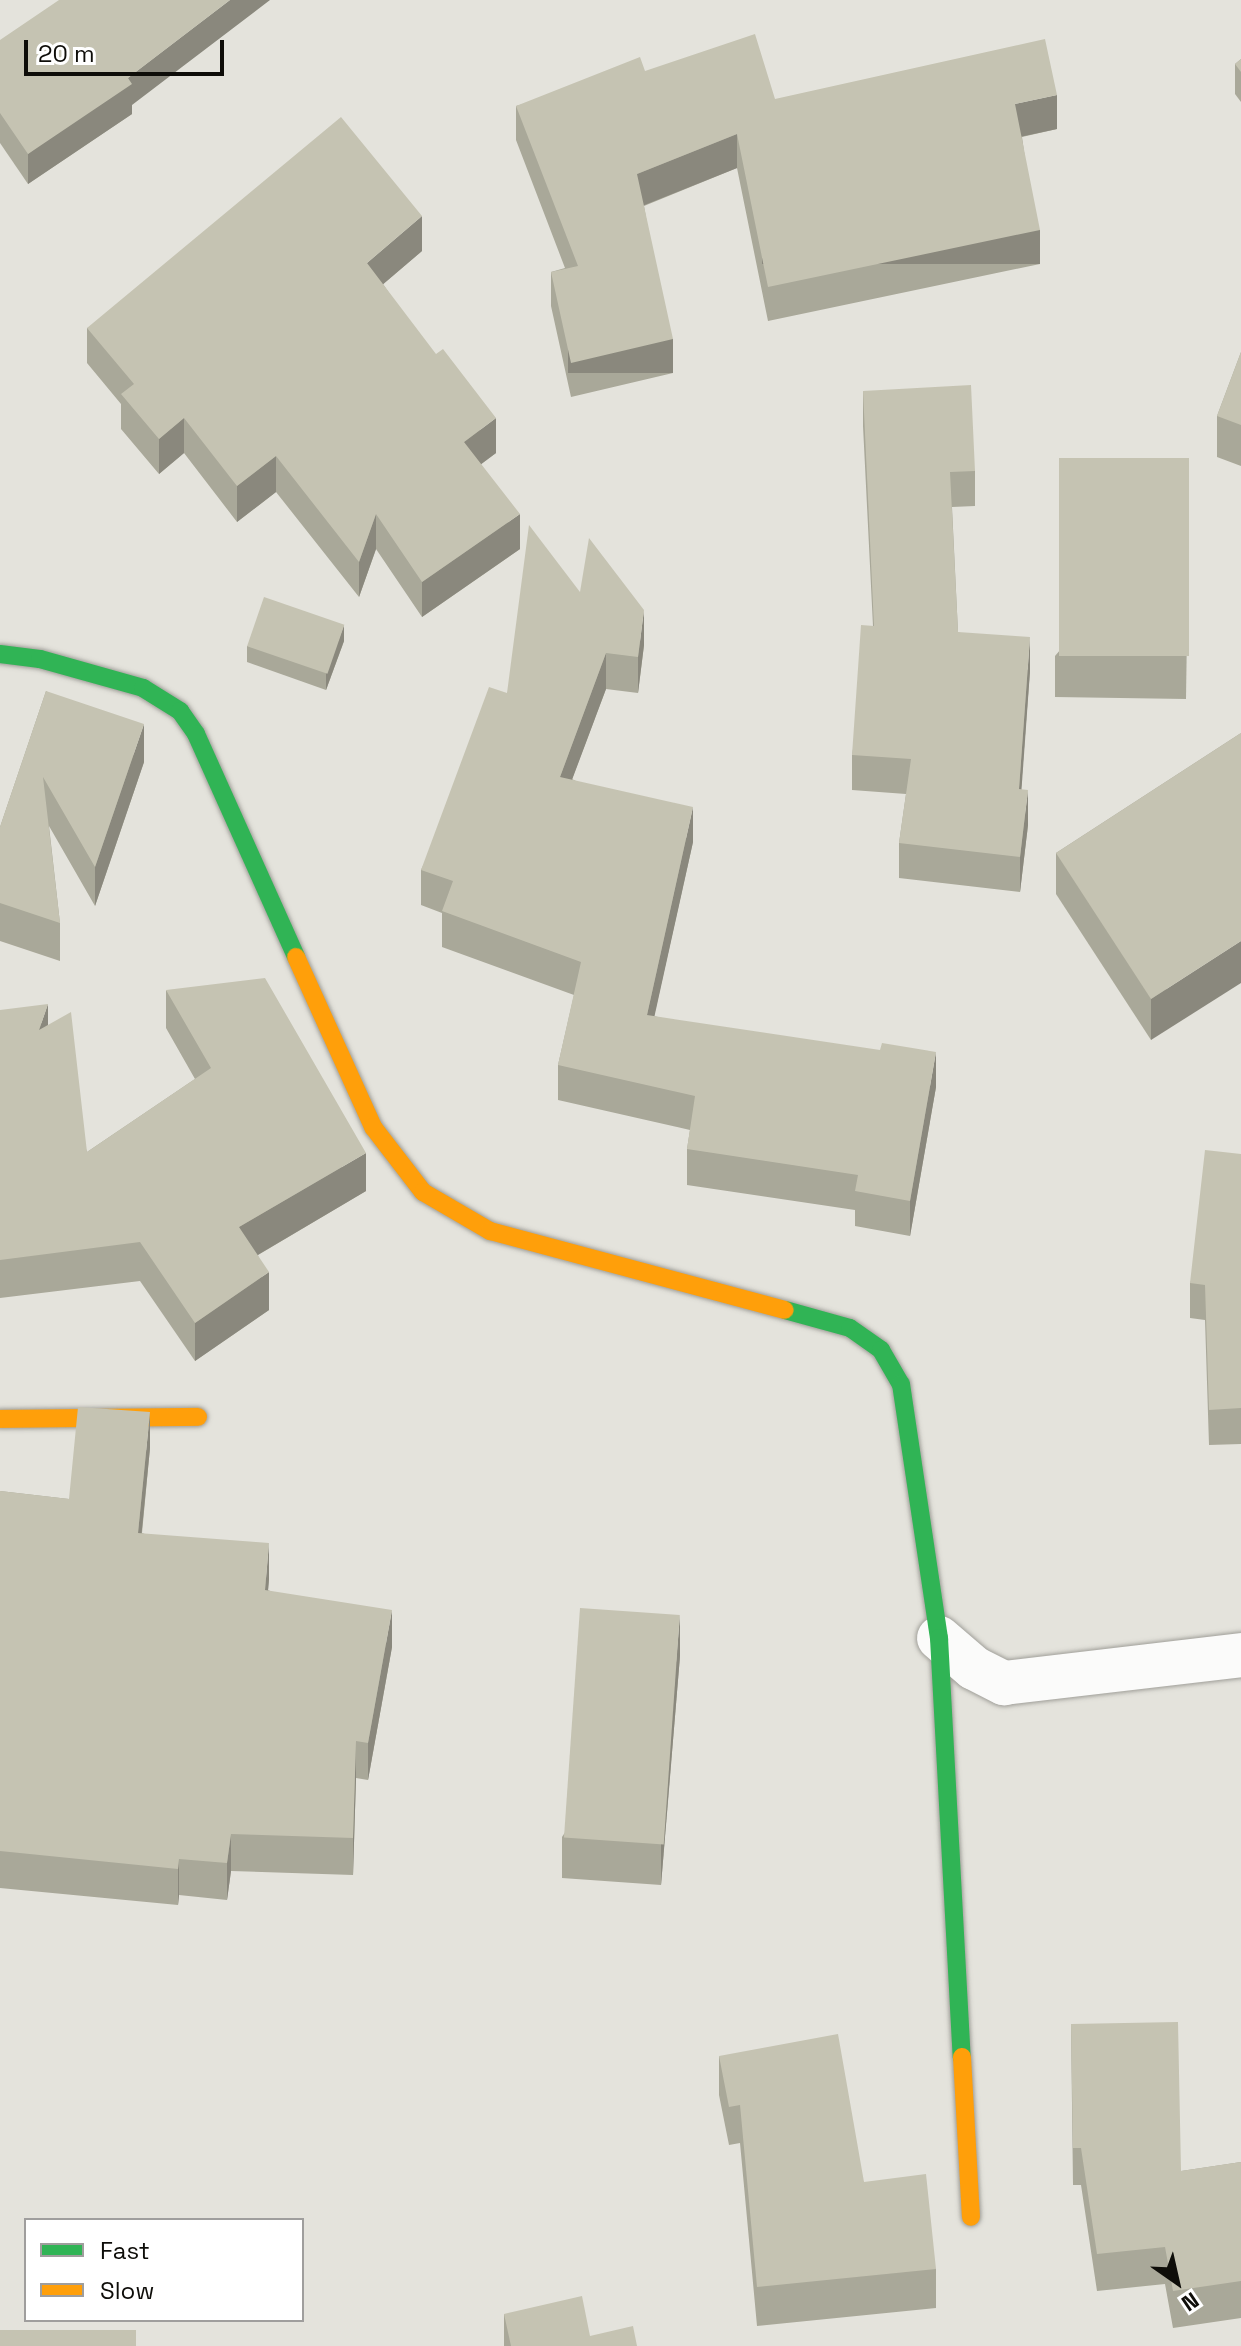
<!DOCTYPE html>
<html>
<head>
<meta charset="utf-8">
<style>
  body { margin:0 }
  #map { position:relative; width:1241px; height:2346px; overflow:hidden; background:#e4e3dc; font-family:"Space Grotesk",sans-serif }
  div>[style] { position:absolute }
  .roads { filter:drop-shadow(0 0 2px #a09f99) drop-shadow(0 0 2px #a09f99) }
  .street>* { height:44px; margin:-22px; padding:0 22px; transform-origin:22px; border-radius:22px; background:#fbfbfa }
  .fast>* { height:18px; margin:-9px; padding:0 9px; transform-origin:9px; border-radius:9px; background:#30b455 }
  .slow>* { height:18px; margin:-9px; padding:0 9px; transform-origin:9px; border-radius:9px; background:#ff9f0a }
  .wall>* { inset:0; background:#a9a899 }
  .shaded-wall>* { inset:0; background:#8a887d; transform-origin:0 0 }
  .building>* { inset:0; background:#c5c3b2; transform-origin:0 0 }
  span { translate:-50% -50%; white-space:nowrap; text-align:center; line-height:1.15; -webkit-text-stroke:7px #fff; paint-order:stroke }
  .legend { position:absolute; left:24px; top:2218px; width:280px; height:104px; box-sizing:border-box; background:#fff; border:2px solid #9f9e9d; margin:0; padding:10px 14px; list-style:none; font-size:24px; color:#0e0d09 }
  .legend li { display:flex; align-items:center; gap:16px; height:40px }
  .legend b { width:40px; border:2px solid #9f9e9d }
  .north { position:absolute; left:1137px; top:2242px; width:80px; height:80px; -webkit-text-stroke:6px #fff; paint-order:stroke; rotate:146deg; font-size:22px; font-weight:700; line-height:32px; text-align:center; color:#0e0d09 }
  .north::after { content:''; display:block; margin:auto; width:28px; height:36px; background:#0e0d09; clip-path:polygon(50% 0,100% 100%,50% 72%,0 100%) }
  .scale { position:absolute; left:24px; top:40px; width:200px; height:36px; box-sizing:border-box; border:4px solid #0e0d09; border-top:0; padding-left:10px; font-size:24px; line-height:28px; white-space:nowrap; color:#0e0d09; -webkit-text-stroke:6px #fff; paint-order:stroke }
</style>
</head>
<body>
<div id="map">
  <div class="roads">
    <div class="street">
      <div style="left:939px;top:1638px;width:46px;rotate:40.6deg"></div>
      <div style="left:974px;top:1668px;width:34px;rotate:27deg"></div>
      <div style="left:1004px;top:1683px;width:239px;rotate:-6.7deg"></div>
    </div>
    <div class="fast">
      <div style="left:0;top:654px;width:40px;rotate:7.1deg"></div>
      <div style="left:40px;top:659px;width:107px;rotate:15.7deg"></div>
      <div style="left:143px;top:688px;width:44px;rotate:31.9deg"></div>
      <div style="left:180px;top:711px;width:28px;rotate:55deg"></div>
      <div style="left:196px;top:734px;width:244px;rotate:65.8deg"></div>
      <div style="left:785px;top:1310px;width:67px;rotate:15.5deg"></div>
      <div style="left:850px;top:1328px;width:38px;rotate:35deg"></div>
      <div style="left:881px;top:1350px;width:39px;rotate:60deg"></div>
      <div style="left:901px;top:1384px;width:257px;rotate:81.5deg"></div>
      <div style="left:939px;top:1638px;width:420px;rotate:86.9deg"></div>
    </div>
    <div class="slow">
      <div style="left:296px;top:957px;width:187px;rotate:65.6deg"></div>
      <div style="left:373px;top:1127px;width:82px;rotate:52.4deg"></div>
      <div style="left:423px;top:1192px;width:78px;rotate:30.2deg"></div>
      <div style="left:490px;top:1231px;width:305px;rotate:15deg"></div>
      <div style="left:0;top:1419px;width:198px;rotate:-0.6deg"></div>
      <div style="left:962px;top:2057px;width:160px;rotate:86.8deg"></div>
    </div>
  </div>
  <div class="wall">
    <div style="clip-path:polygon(0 40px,132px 105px,132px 114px,28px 184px,0 143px)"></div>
    <div style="clip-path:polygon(1241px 59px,1241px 102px,1235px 94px,1235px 64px)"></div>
    <div style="clip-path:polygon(645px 71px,775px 99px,1057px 129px,1022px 137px,1040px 264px,768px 321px,737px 168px,644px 206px,673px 373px,571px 397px,551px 306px,551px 272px,565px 268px,516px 140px,516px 106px)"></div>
    <div style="clip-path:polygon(422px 251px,383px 284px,496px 453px,481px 464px,520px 549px,422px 617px,376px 549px,359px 597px,276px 492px,237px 522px,184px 453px,159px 474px,121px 429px,121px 404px,87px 363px,87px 328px)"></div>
    <div style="clip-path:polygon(1241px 352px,1241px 466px,1217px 457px,1217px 416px)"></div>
    <div style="clip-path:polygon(863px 391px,975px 471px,975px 506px,952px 507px,958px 632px,1030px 671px,1021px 789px,1028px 825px,1020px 892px,899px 878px,899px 843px,906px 794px,852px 790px,852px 755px,873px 626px,863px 426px)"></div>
    <div style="clip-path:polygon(1189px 499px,1186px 699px,1055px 697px,1055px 656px)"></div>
    <div style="clip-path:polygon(580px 592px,644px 645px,638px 693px,606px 689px,572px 779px,693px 842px,654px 1016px,936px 1087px,910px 1236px,855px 1226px,855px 1210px,687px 1185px,687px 1149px,690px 1130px,558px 1100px,558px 1065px,574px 995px,442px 947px,442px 913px,421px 905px,421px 870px,507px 693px)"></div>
    <div style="clip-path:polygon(344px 641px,326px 690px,247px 662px,247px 646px)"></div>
    <div style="clip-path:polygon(46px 691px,144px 762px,95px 906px,49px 826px,60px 923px,60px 961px,0 941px,0 827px)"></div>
    <div style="clip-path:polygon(1241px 733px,1151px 1040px,1056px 894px,1056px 853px)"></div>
    <div style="clip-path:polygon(166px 990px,366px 1191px,258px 1255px,269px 1310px,195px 1361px,140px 1281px,0 1298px,0 1010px,48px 1025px,87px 1152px,195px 1079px,166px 1028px)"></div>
    <div style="clip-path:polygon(1241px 1154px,1241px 1444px,1209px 1445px,1205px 1320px,1190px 1318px,1190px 1283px)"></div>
    <div style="clip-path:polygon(150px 1448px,142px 1533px,269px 1579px,268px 1590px,392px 1647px,368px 1780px,356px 1778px,353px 1875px,231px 1871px,227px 1900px,179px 1895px,178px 1905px,0 1888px,0 1491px,69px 1499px)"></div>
    <div style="clip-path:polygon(680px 1656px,661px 1885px,562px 1878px,562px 1837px)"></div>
    <div style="clip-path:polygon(1071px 2024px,1181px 2171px,1241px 2162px,1241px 2318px,1173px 2328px,1165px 2284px,1097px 2291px,1081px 2185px,1073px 2185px)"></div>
    <div style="clip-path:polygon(719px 2056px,864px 2182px,936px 2269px,936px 2308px,757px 2326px,740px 2143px,729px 2145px,719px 2095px)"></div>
    <div style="clip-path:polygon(504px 2314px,590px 2336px,637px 2346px,504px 2346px)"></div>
  </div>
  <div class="shaded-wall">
    <div style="clip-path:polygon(230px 0,270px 0,132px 105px,132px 114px,28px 184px,28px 154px)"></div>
    <div style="clip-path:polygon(1057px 95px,1057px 129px,1015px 138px,1015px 104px)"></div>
    <div style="clip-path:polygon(737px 134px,737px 168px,637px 208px,637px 174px)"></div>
    <div style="clip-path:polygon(422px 216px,422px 251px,367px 298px,367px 263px)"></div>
    <div style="left:1040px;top:230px;width:34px;height:278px;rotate:90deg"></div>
    <div style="left:673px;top:339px;width:34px;height:105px;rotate:90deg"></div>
    <div style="clip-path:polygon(184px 418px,184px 453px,159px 474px,159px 439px)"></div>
    <div style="clip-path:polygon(496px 418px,496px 453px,464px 477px,464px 442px)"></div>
    <div style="clip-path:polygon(276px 456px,276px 492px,237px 522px,237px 486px)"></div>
    <div style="clip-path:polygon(376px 514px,376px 549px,359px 597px,359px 562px)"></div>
    <div style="clip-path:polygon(520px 514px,520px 549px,422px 617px,422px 582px)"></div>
    <div style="clip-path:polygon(644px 610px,644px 645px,638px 693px,638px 657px)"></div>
    <div style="clip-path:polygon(344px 625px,344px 641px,326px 690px,326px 674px)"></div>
    <div style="clip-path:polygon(1030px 637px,1030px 671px,1019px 824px,1019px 789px)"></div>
    <div style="clip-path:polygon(606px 653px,606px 689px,560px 812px,560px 777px)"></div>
    <div style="clip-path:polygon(144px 724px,144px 762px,95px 906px,95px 867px)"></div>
    <div style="clip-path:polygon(1028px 790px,1028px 825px,1020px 892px,1020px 857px)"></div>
    <div style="clip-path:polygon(693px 807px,693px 842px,647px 1050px,647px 1015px)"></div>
    <div style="clip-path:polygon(1241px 941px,1241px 983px,1151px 1040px,1151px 999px)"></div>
    <div style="clip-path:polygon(48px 1004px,48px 1042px,39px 1030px)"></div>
    <div style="clip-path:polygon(936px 1052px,936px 1087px,910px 1236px,910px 1201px)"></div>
    <div style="clip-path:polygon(366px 1153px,366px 1191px,239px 1266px,239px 1227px)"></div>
    <div style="clip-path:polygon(269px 1272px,269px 1310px,195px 1361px,195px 1323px)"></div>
    <div style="clip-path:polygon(150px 1412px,150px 1448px,138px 1569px,138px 1533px)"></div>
    <div style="clip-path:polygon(269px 1543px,269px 1579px,265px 1626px,265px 1590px)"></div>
    <div style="clip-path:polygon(392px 1610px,392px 1647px,368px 1780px,368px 1743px)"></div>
    <div style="clip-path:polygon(680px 1615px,680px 1656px,661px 1885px,661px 1844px)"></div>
    <div style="clip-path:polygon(356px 1741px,356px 1778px,353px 1875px,353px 1838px)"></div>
    <div style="clip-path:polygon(231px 1834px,231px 1871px,227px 1900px,227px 1863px)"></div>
    <div style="clip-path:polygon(179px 1859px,179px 1895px,178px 1905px,178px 1869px)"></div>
  </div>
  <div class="building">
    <div style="clip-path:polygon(59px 0,230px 0,128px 78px,132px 84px,28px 154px,0 113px,0 40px)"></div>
    <div style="clip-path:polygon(755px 34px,775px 99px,1045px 39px,1057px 95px,1015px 104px,1040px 230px,768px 287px,737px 134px,637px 174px,673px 339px,571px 363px,551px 272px,578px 266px,516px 106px,640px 57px,645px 71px)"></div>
    <div style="clip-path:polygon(1241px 59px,1241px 72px,1235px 64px)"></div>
    <div style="clip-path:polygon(341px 117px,422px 216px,367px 263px,436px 354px,443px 349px,496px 418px,464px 442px,520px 514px,422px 582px,376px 514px,359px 562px,276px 456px,237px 486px,184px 418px,159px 439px,121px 394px,134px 384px,87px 328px)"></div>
    <div style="clip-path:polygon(1241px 352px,1241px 425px,1217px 416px)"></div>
    <div style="clip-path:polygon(971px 385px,975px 471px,950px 472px,958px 632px,1030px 637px,1019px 789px,1028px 790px,1020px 857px,899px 843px,911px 759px,852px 755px,861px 625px,874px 626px,863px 391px)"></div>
    <div style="left:1059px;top:458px;width:130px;height:198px"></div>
    <div style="clip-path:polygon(529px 525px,580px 592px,589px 538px,644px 610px,638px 657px,606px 653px,560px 777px,693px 807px,647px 1015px,880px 1050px,882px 1043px,936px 1052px,910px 1201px,855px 1191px,858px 1175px,687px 1149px,695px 1096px,558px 1065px,581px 962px,442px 911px,453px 881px,421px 870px,489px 687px,507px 693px)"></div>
    <div style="left:264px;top:597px;width:85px;height:52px;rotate:19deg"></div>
    <div style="clip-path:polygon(46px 691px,144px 724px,95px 867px,43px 777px,60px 923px,0 903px,0 827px)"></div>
    <div style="clip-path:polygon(1241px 733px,1241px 941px,1151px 999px,1056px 853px)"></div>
    <div style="clip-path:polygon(265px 978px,366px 1153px,239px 1227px,269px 1272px,195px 1323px,140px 1242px,0 1260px,0 1010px,48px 1004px,39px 1030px,71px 1012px,87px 1152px,211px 1068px,166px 990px)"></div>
    <div style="clip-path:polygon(1205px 1150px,1241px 1154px,1241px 1408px,1209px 1410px,1205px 1285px,1190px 1283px)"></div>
    <div style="clip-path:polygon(78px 1407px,150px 1412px,138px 1533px,269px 1543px,265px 1590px,392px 1610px,368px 1743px,356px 1741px,353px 1838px,231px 1834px,227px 1863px,179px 1859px,178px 1869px,0 1851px,0 1491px,69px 1499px)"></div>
    <div style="left:580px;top:1608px;width:100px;height:230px;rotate:4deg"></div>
    <div style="clip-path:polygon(1178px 2022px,1181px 2171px,1241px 2162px,1241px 2281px,1173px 2291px,1165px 2247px,1097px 2254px,1081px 2148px,1073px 2148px,1071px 2024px)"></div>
    <div style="clip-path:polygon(838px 2034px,864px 2182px,926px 2174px,936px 2269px,757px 2287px,740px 2105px,729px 2107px,719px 2056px)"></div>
    <div style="clip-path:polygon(582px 2296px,590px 2336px,633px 2326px,637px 2346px,511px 2346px,504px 2314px)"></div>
    <div style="left:0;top:2330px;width:136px;height:16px"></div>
  </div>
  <ul class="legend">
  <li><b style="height:10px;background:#30b455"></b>Fast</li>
  <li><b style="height:10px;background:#ff9f0a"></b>Slow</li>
  </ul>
  <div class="north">N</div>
  <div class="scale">20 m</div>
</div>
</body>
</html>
